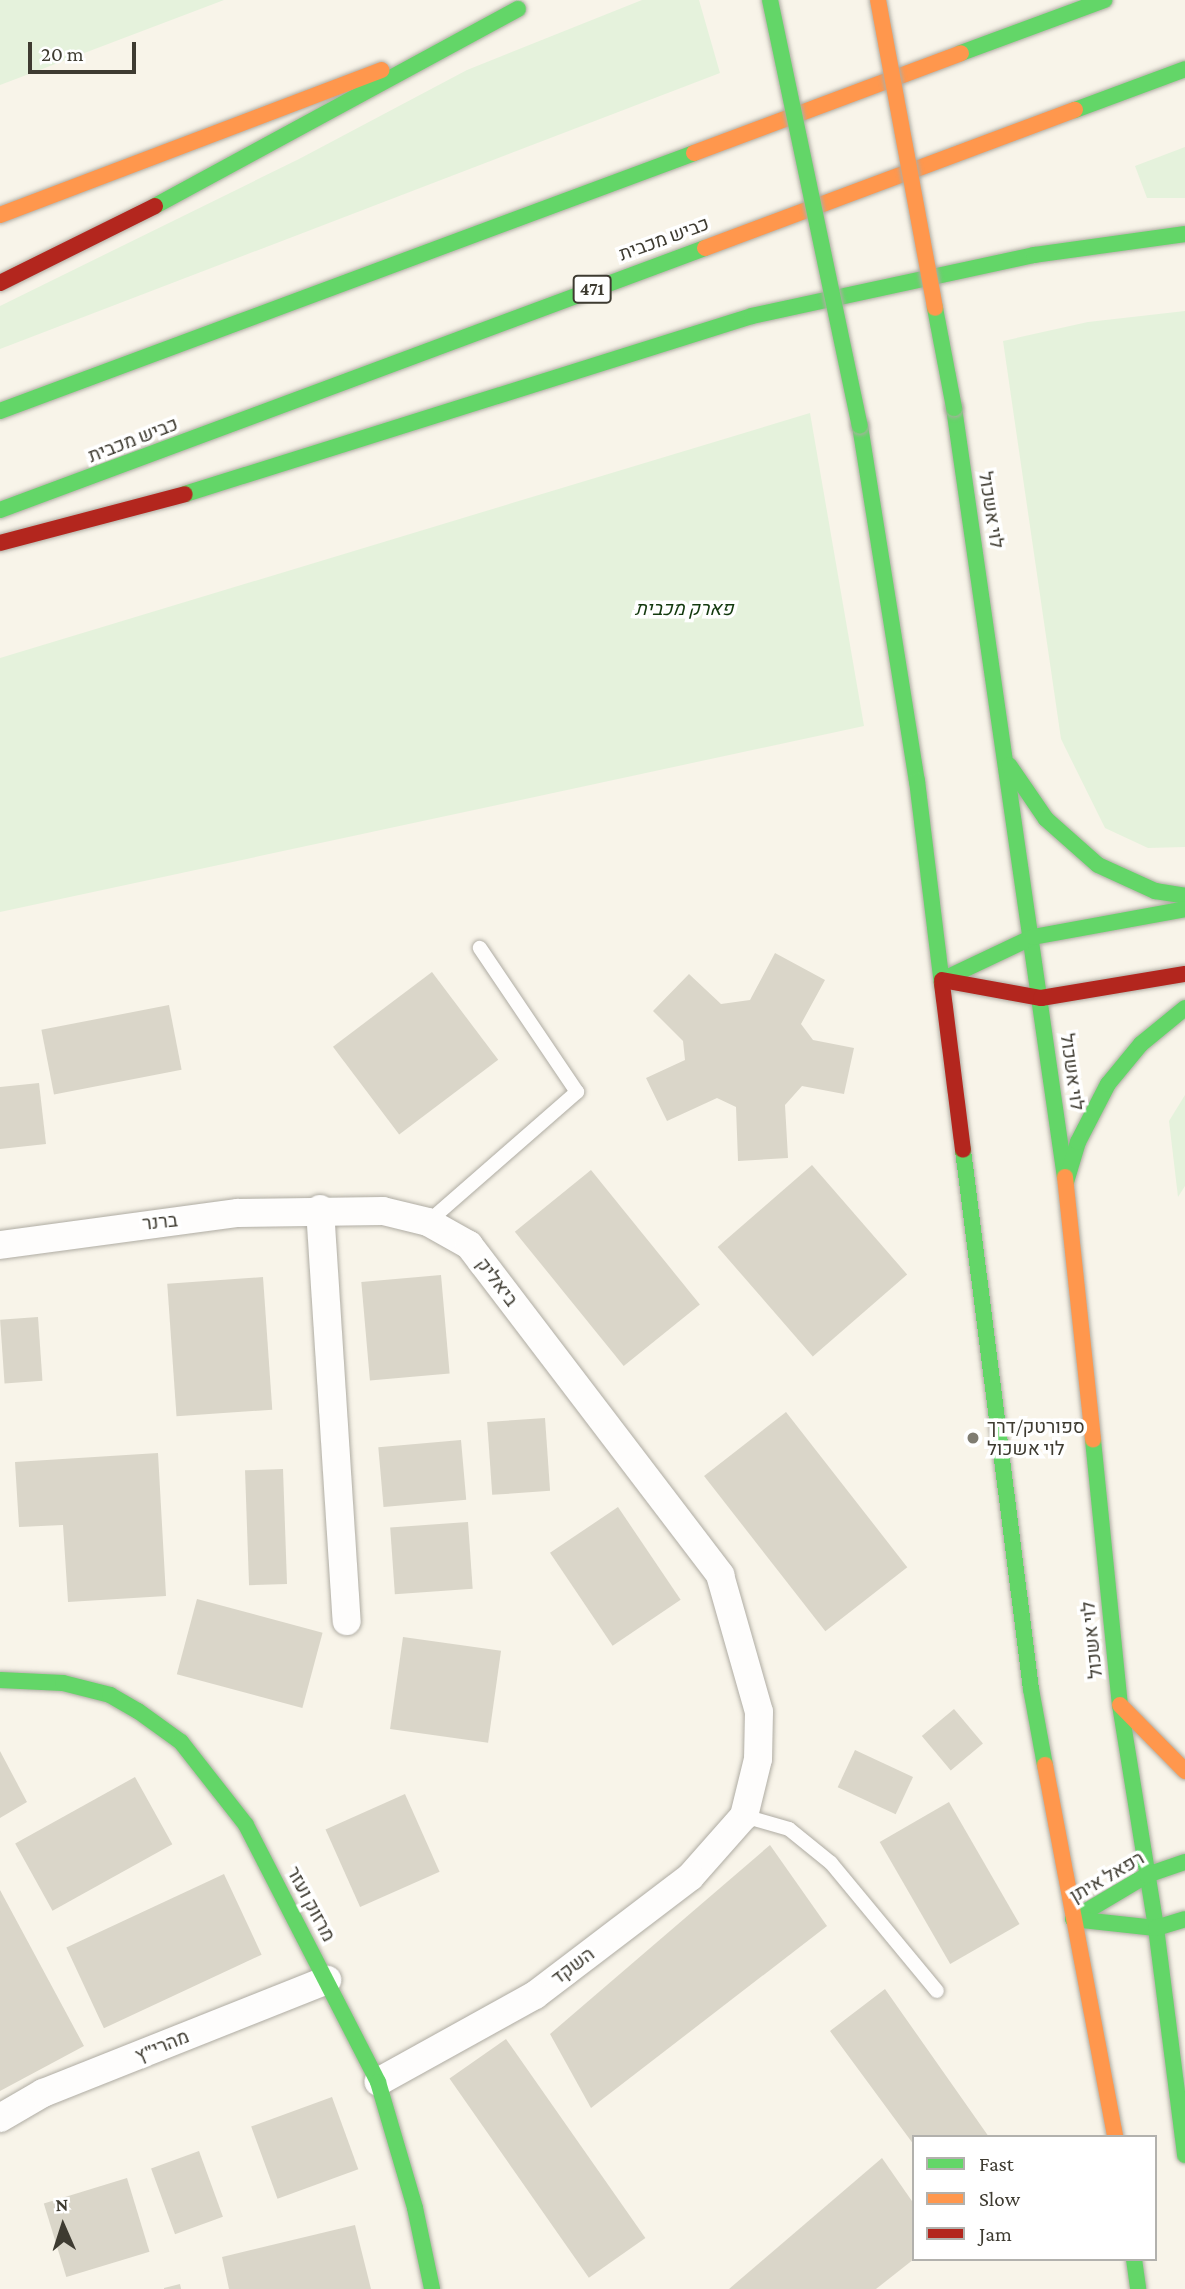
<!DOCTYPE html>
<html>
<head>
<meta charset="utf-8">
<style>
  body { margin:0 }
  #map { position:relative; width:1185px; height:2289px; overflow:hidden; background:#f8f4e9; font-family:"Crimson Pro",Heebo,serif }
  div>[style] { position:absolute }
  .green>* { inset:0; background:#e5f2dc }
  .building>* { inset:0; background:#dad6c9; transform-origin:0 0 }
  .roads { filter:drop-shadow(0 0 2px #afaca3) drop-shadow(0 0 2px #afaca3) }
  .lane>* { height:14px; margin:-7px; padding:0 7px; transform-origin:7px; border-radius:7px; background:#fefdfc }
  .street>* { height:28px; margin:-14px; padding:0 14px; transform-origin:14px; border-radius:14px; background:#fefdfc }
  .fast>* { height:16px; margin:-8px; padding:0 8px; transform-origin:8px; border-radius:8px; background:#63d668 }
  .slow>* { height:16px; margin:-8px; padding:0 8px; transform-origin:8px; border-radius:8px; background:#ff974d }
  .jam>* { height:16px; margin:-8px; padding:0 8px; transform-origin:8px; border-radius:8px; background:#b3261e }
  .bridges { filter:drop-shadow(0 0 2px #afaca3) drop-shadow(0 0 2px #afaca3) }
  .fast-bridge>* { height:16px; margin:-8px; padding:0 8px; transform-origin:8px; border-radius:8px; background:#63d668 }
  .slow-bridge>* { height:16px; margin:-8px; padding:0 8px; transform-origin:8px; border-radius:8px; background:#ff974d }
  .dots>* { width:19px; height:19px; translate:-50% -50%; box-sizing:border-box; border:4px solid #fff; border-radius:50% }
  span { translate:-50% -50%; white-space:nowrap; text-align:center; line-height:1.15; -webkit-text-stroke:7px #fff; paint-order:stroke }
  .shield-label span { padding:2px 5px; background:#fff; border:2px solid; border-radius:5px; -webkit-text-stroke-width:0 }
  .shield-label { font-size:18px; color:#3e3b31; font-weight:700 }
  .street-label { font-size:19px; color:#3e3b31 }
  .park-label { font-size:19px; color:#13390e; font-style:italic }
  .poi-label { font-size:19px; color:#3e3b31 }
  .left { translate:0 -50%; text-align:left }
  .legend { position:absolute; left:912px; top:2135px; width:245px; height:126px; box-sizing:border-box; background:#fff; border:2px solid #b2b1ad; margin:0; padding:9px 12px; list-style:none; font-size:21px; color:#3e3b31 }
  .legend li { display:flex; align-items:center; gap:14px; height:35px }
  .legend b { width:35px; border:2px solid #b2b1ad }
  .north { position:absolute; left:28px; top:2191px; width:70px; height:70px; -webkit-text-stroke:5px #fff; paint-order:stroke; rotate:357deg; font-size:19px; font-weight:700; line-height:28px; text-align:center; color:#3e3b31 }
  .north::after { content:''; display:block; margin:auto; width:24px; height:32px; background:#3e3b31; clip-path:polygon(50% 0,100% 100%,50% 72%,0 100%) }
  .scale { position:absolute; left:28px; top:42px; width:108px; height:32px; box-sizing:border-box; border:4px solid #3e3b31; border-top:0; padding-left:9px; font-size:21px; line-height:24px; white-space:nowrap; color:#3e3b31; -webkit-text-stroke:5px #fff; paint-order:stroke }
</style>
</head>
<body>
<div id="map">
  <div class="green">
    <div style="clip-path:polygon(0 0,224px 0,0 85px)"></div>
    <div style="clip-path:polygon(642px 0,699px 0,720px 73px,0 349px,0 306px,299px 159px,467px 70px)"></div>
    <div style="clip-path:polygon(1185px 147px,1185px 198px,1147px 198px,1135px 166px)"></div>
    <div style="clip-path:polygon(1185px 311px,1185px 847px,1148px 848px,1105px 828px,1061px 739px,1003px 341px,1088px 322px)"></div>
    <div style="clip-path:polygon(810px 413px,864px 726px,0 912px,0 658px)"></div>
    <div style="clip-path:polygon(1185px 1095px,1185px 1186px,1178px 1197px,1169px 1121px)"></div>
  </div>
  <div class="building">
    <div style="clip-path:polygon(775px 953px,825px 980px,801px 1024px,813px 1040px,854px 1048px,844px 1094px,802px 1086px,785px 1105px,788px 1158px,738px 1161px,736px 1107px,717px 1098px,667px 1121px,646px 1078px,685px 1060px,683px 1041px,653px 1011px,689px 974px,721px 1004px,750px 1000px)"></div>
    <div style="left:432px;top:972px;width:110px;height:124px;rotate:53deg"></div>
    <div style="left:169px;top:1005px;width:66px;height:130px;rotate:79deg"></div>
    <div style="clip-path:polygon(39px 1083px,46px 1144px,0 1149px,0 1087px)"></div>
    <div style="left:812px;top:1165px;width:145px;height:125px;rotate:49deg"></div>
    <div style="left:591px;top:1170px;width:173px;height:98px;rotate:51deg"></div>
    <div style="left:441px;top:1275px;width:99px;height:80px;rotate:85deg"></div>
    <div style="left:263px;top:1277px;width:133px;height:96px;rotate:86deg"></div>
    <div style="left:38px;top:1317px;width:64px;height:38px;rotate:86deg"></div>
    <div style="left:786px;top:1412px;width:197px;height:104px;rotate:52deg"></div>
    <div style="left:545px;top:1418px;width:73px;height:58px;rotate:86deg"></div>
    <div style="left:461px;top:1440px;width:60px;height:83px;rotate:85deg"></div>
    <div style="clip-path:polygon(158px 1453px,166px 1596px,68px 1602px,63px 1525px,19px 1527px,15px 1462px)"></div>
    <div style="left:283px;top:1469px;width:115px;height:38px;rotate:88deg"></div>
    <div style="left:618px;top:1507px;width:112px;height:82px;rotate:56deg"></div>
    <div style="left:468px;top:1522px;width:67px;height:78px;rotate:86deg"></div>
    <div style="left:197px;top:1599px;width:130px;height:78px;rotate:15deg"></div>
    <div style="left:403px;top:1637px;width:99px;height:93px;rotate:8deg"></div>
    <div style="left:954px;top:1709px;width:45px;height:42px;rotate:50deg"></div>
    <div style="left:855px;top:1750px;width:64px;height:41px;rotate:25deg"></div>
    <div style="clip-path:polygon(0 1751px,27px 1802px,0 1818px)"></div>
    <div style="left:135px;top:1777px;width:77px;height:137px;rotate:61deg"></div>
    <div style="left:405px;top:1794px;width:85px;height:87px;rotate:66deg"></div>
    <div style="left:949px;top:1802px;width:141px;height:80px;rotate:60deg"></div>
    <div style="clip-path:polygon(770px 1845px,827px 1926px,591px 2108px,550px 2034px)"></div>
    <div style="left:224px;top:1874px;width:89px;height:174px;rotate:65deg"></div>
    <div style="clip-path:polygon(0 1890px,84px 2046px,0 2091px)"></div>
    <div style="clip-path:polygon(885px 1989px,989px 2137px,914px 2137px,914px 2145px,830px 2031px)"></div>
    <div style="left:506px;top:2039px;width:243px;height:69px;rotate:55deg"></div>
    <div style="left:332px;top:2097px;width:77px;height:86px;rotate:70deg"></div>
    <div style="left:199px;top:2151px;width:70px;height:51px;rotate:70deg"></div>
    <div style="clip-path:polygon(882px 2158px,914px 2204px,914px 2259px,876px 2289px,729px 2289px)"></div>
    <div style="left:127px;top:2178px;width:77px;height:87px;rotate:73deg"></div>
    <div style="clip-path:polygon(355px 2225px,371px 2289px,229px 2289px,222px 2257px)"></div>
    <div style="clip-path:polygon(180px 2284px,181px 2289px,164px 2289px,164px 2288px)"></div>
  </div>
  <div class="roads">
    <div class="lane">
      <div style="left:428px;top:1222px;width:198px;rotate:-41.1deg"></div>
      <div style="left:577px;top:1092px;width:174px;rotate:-124deg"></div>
      <div style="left:744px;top:1816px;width:47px;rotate:16.1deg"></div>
      <div style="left:789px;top:1829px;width:54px;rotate:39deg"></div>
      <div style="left:831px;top:1863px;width:166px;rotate:50.4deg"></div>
    </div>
    <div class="street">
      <div style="left:320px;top:1209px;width:413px;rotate:86.3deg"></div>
      <div style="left:0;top:1245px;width:240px;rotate:-7.7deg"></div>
      <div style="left:238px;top:1213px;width:145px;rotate:-0.8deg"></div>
      <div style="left:383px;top:1211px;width:46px;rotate:13.7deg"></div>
      <div style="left:428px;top:1222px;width:47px;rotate:29.3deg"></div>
      <div style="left:469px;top:1245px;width:415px;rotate:52.7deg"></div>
      <div style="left:720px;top:1575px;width:142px;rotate:74.1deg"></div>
      <div style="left:759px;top:1712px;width:47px;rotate:91.2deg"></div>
      <div style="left:758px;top:1759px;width:59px;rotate:103.8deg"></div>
      <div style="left:744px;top:1816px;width:81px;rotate:131.5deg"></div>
      <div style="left:690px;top:1877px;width:195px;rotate:142.7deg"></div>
      <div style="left:535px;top:1995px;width:179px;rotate:151deg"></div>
      <div style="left:0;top:2118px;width:50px;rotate:-30.2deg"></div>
      <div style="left:43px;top:2093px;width:306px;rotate:-21.7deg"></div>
    </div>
    <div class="fast">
      <div style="left:961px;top:53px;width:153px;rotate:-20.3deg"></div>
      <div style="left:1075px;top:110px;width:117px;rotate:-20.4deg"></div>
      <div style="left:155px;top:206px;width:413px;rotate:-28.5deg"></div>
      <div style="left:954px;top:408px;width:777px;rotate:81.79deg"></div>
      <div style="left:0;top:411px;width:740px;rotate:-20.39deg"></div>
      <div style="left:860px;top:426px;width:360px;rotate:80.9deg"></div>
      <div style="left:917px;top:781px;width:205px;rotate:83deg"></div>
      <div style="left:185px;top:494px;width:594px;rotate:-17.43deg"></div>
      <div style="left:752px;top:316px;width:289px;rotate:-12.2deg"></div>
      <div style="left:1034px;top:255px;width:152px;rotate:-7.9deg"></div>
      <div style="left:0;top:510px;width:752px;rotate:-20.39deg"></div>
      <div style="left:1009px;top:765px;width:65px;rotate:55.6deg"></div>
      <div style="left:1046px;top:819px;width:69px;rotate:41.5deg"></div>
      <div style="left:1098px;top:865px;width:63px;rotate:24.5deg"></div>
      <div style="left:1155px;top:891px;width:30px;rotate:9deg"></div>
      <div style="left:942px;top:980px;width:101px;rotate:-25.3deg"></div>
      <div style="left:1033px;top:937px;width:155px;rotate:-10.4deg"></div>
      <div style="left:963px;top:1150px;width:543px;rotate:82.81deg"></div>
      <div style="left:1031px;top:1689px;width:77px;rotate:79.6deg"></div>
      <div style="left:1066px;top:1182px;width:42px;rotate:-73.3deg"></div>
      <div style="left:1078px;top:1142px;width:65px;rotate:-62.7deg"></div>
      <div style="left:1108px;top:1084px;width:52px;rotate:-50.5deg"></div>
      <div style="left:1141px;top:1044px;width:57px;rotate:-39.3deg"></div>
      <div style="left:1093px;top:1440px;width:266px;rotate:84.2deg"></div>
      <div style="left:1120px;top:1705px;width:226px;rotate:80.8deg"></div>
      <div style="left:1156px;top:1928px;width:229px;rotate:82.7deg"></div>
      <div style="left:0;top:1680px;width:63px;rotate:2.7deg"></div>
      <div style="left:63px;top:1683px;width:49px;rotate:14.3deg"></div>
      <div style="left:110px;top:1695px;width:32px;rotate:30deg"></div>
      <div style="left:138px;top:1711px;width:53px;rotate:35.8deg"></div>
      <div style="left:181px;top:1742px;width:105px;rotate:51.9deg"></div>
      <div style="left:246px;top:1825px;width:289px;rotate:62.8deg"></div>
      <div style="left:378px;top:2082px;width:131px;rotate:73.6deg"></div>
      <div style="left:415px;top:2208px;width:83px;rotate:78.1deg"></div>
      <div style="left:1073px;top:1919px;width:86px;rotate:-30.7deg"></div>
      <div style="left:1147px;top:1875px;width:40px;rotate:-18.9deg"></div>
      <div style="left:1073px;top:1919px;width:83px;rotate:6.2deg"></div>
      <div style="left:1156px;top:1928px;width:30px;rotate:-17deg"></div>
      <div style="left:1134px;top:2259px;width:30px;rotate:82deg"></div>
    </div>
    <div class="slow">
      <div style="left:694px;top:153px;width:285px;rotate:-20.5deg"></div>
      <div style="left:0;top:215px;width:408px;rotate:-20.8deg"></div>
      <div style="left:705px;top:248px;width:395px;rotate:-20.5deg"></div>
      <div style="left:1065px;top:1177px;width:264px;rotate:83.9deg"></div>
      <div style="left:1120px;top:1705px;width:93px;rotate:45.4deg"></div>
      <div style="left:1045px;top:1765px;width:379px;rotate:79.3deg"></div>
    </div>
    <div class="jam">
      <div style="left:0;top:283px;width:173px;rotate:-26.4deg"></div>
      <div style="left:0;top:543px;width:191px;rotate:-14.8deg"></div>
      <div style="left:942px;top:980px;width:101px;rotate:10.3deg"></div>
      <div style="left:1041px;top:998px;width:146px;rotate:-9.5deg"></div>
      <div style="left:942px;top:984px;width:167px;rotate:82.8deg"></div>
    </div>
  </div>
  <div class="bridges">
    <div class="fast-bridge">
      <div style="left:770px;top:0;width:435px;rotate:78.1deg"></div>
      <div style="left:935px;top:308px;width:102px;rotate:79.2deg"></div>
    </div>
    <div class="slow-bridge">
      <div style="left:878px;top:0;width:313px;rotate:79.5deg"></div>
    </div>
  </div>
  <div class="dots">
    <div style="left:973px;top:1438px;background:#7f7c71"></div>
  </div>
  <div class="shield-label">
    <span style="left:592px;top:289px">471</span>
  </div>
  <div class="street-label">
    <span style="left:664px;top:239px;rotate:-20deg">כביש מכבית</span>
    <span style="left:133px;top:440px;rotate:-21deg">כביש מכבית</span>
    <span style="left:991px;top:510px;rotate:81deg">לוי אשכול</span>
    <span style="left:1072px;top:1072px;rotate:82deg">לוי אשכול</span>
    <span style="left:160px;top:1222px;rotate:-6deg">ברנר</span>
    <span style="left:497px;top:1282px;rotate:53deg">ביאליק</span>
    <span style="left:1092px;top:1640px;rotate:-96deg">לוי אשכול</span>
    <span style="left:1107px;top:1877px;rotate:-30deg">רפאל איתן</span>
    <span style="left:311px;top:1904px;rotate:62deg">מרזוק ועזר</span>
    <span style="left:573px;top:1966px;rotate:-37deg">השקד</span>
    <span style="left:162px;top:2046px;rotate:-22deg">מהרי"ץ</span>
  </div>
  <div class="park-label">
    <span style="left:684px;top:609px">פארק מכבית</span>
  </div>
  <div class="poi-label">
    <span class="left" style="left:987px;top:1438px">ספורטק/דרך<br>לוי אשכול</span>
  </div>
  <ul class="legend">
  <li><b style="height:9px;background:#63d668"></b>Fast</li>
  <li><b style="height:9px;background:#ff974d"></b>Slow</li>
  <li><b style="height:9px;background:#b3261e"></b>Jam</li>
  </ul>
  <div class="north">N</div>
  <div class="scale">20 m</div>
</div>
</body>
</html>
